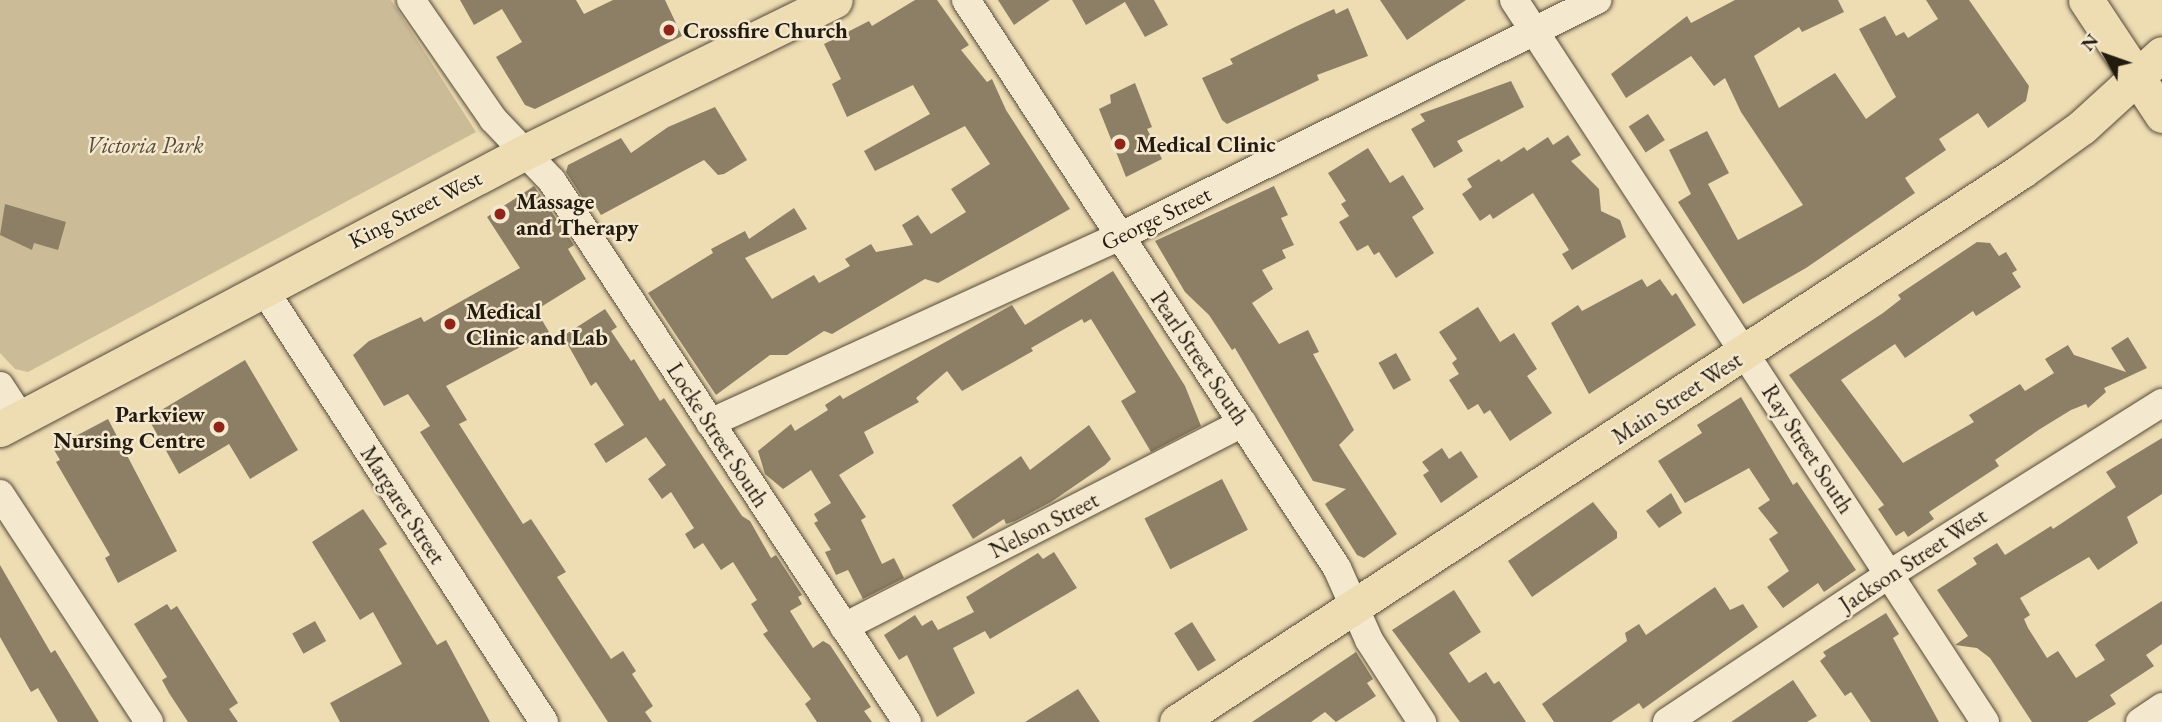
<!DOCTYPE html>
<html>
<head>
<meta charset="utf-8">
<style>
  body { margin:0 }
  #map { position:relative; width:2162px; height:722px; overflow:hidden; background:#eedcb3; font-family:"EB Garamond",serif }
  div>[style] { position:absolute }
  .green>* { inset:0; background:#ccbb97 }
  .building>* { inset:0; background:#8d7f65; transform-origin:0 0 }
  .roads { filter:drop-shadow(0 0 2px #564b39) drop-shadow(0 0 2px #564b39) }
  .minor>* { height:28px; margin:-14px; padding:0 14px; transform-origin:14px; border-radius:14px; background:#f4e8ce }
  .major>* { height:35px; margin:-17.5px; padding:0 17.5px; transform-origin:17.5px; border-radius:17.5px; background:#eedcb3 }
  .dots>* { width:19px; height:19px; translate:-50% -50%; box-sizing:border-box; border:4px solid #f4e8ce; border-radius:50% }
  span { translate:-50% -50%; white-space:nowrap; text-align:center; line-height:1.15; -webkit-text-stroke:5px #f4e8ce; paint-order:stroke }
  .poi-label { font-size:23px; color:#241b10; font-weight:700 }
  .left { translate:0 -50%; text-align:left }
  .right { translate:-100% -50%; text-align:right }
  .park-label { font-size:23px; color:#564b38; font-style:italic }
  .street-label { font-size:23px; color:#241b10 }
  .north { position:absolute; left:2071px; top:21px; width:70px; height:70px; -webkit-text-stroke:5px #f4e8ce; paint-order:stroke; rotate:310deg; font-size:19px; font-weight:700; line-height:28px; text-align:center; color:#241b10 }
  .north::after { content:''; display:block; margin:auto; width:24px; height:32px; background:#241b10; clip-path:polygon(50% 0,100% 100%,50% 72%,0 100%) }
</style>
</head>
<body>
<div id="map">
  <div class="green">
    <div style="clip-path:polygon(0 0,391px 0,476px 132px,28px 372px,15px 369px,0 353px)"></div>
  </div>
  <div class="building">
    <div style="clip-path:polygon(460px 0,576px 0,584px 14px,613px 0,665px 0,682px 36px,535px 109px,525px 105px,496px 57px,522px 42px,502px 9px,474px 25px)"></div>
    <div style="clip-path:polygon(915px 0,937px 0,969px 45px,961px 50px,987px 82px,992px 79px,1006px 110px,1070px 209px,938px 283px,925px 279px,832px 334px,824px 331px,787px 355px,770px 355px,716px 395px,648px 293px,713px 253px,711px 249px,745px 231px,749px 239px,794px 208px,807px 229px,745px 258px,772px 299px,814px 275px,819px 283px,850px 266px,845px 259px,871px 244px,876px 252px,913px 245px,902px 225px,918px 215px,931px 234px,966px 212px,951px 189px,990px 164px,965px 126px,875px 171px,864px 151px,930px 114px,913px 85px,847px 117px,832px 84px,841px 79px,824px 44px,869px 21px,872px 26px)"></div>
    <div style="clip-path:polygon(998px 0,1050px 0,1014px 25px)"></div>
    <div style="clip-path:polygon(1072px 0,1154px 0,1168px 25px,1145px 37px,1125px 2px,1086px 25px)"></div>
    <div style="clip-path:polygon(1380px 0,1466px 0,1407px 40px)"></div>
    <div style="clip-path:polygon(1735px 0,1838px 0,1844px 12px,1802px 32px,1799px 27px,1754px 56px,1779px 108px,1835px 73px,1866px 119px,1896px 97px,1859px 29px,1885px 16px,1896px 36px,1904px 32px,1908px 38px,1938px 19px,1926px 0,1969px 0,2029px 86px,2026px 101px,1988px 128px,1978px 113px,1939px 139px,1946px 150px,1905px 178px,1915px 193px,1806px 268px,1743px 304px,1678px 202px,1691px 194px,1669px 150px,1707px 131px,1729px 173px,1708px 184px,1738px 240px,1803px 205px,1741px 112px,1725px 78px,1714px 86px,1691px 56px,1626px 98px,1611px 74px,1687px 16px,1691px 23px)"></div>
    <div style="clip-path:polygon(1348px 8px,1368px 56px,1317px 75px,1319px 80px,1227px 124px,1222px 120px,1202px 78px,1233px 64px,1230px 59px,1297px 26px,1334px 9px,1336px 14px)"></div>
    <div style="clip-path:polygon(1511px 81px,1524px 107px,1457px 141px,1463px 151px,1434px 168px,1411px 129px,1425px 121px,1420px 114px)"></div>
    <div style="clip-path:polygon(1135px 83px,1152px 127px,1147px 129px,1162px 159px,1126px 177px,1099px 109px,1111px 103px,1110px 95px)"></div>
    <div style="clip-path:polygon(715px 107px,747px 160px,724px 174px,718px 175px,704px 160px,601px 215px,593px 202px,588px 206px,566px 172px,568px 165px,621px 138px,631px 153px,668px 127px)"></div>
    <div style="left:1648px;top:114px;width:31px;height:23px;rotate:57deg"></div>
    <div style="clip-path:polygon(1568px 135px,1581px 155px,1571px 161px,1599px 189px,1601px 211px,1620px 220px,1626px 237px,1572px 270px,1562px 254px,1569px 250px,1533px 193px,1493px 219px,1490px 214px,1480px 221px,1462px 194px,1472px 187px,1467px 179px,1499px 159px,1501px 162px,1524px 147px,1527px 151px,1548px 137px,1553px 145px)"></div>
    <div style="clip-path:polygon(1368px 148px,1390px 183px,1403px 175px,1424px 209px,1412px 217px,1434px 253px,1396px 278px,1379px 252px,1374px 255px,1368px 245px,1357px 251px,1339px 222px,1349px 216px,1341px 204px,1346px 201px,1328px 173px)"></div>
    <div style="clip-path:polygon(534px 186px,574px 245px,568px 249px,586px 279px,536px 310px,549px 332px,446px 386px,467px 420px,459px 424px,523px 524px,531px 519px,566px 572px,557px 577px,611px 659px,623px 651px,636px 671px,632px 674px,653px 706px,645px 712px,652px 722px,608px 722px,420px 432px,430px 426px,408px 394px,384px 406px,353px 355px,369px 341px,421px 317px,424px 322px,520px 268px,487px 217px)"></div>
    <div style="clip-path:polygon(1274px 186px,1288px 215px,1281px 218px,1294px 245px,1282px 250px,1286px 258px,1262px 270px,1273px 289px,1252px 303px,1279px 344px,1308px 330px,1319px 352px,1313px 354px,1354px 430px,1339px 445px,1397px 534px,1364px 558px,1357px 555px,1325px 504px,1346px 489px,1313px 481px,1235px 348px,1232px 350px,1209px 315px,1185px 292px,1155px 241px)"></div>
    <div style="clip-path:polygon(5px 204px,66px 222px,58px 250px,34px 243px,32px 250px,0 235px)"></div>
    <div style="clip-path:polygon(1977px 242px,1990px 243px,1999px 256px,2006px 252px,2017px 270px,2012px 273px,2021px 287px,1976px 316px,1973px 311px,1905px 358px,1895px 344px,1841px 380px,1903px 463px,1974px 422px,1969px 415px,2020px 384px,2025px 391px,2054px 373px,2045px 359px,2068px 345px,2074px 355px,2126px 372px,2111px 348px,2128px 337px,2147px 368px,2104px 388px,2106px 392px,2088px 408px,2086px 404px,2071px 410px,2040px 429px,1995px 460px,1999px 466px,1929px 512px,1934px 519px,1908px 537px,1904px 531px,1896px 536px,1878px 509px,1884px 505px,1789px 375px,1883px 313px,1901px 299px,1898px 295px)"></div>
    <div style="clip-path:polygon(1113px 271px,1185px 386px,1201px 426px,1151px 452px,1121px 401px,1136px 392px,1091px 319px,1084px 323px,1082px 319px,1031px 348px,1033px 351px,962px 391px,947px 371px,916px 398px,919px 402px,864px 432px,874px 453px,839px 475px,866px 517px,861px 520px,882px 564px,894px 558px,904px 578px,863px 599px,848px 570px,836px 575px,825px 552px,831px 550px,814px 523px,818px 521px,814px 514px,831px 503px,811px 470px,783px 489px,765px 474px,758px 451px,791px 424px,795px 431px,828px 410px,825px 405px,840px 395px,843px 399px,1012px 305px,1025px 325px)"></div>
    <div style="clip-path:polygon(1642px 279px,1647px 287px,1660px 279px,1672px 296px,1676px 293px,1696px 325px,1589px 394px,1551px 323px,1578px 305px,1582px 311px)"></div>
    <div style="clip-path:polygon(1478px 307px,1500px 342px,1514px 333px,1537px 369px,1527px 376px,1552px 413px,1510px 441px,1490px 410px,1484px 414px,1478px 404px,1468px 410px,1449px 380px,1459px 374px,1452px 363px,1457px 359px,1439px 332px)"></div>
    <div style="clip-path:polygon(605px 309px,617px 327px,611px 331px,631px 361px,634px 359px,660px 401px,664px 398px,742px 516px,750px 521px,771px 558px,776px 555px,802px 595px,798px 597px,802px 604px,790px 611px,813px 648px,823px 641px,830px 645px,871px 707px,864px 711px,872px 722px,817px 722px,805px 704px,811px 699px,763px 634px,768px 631px,751px 604px,757px 600px,733px 562px,721px 570px,703px 543px,694px 549px,685px 534px,694px 528px,671px 492px,662px 499px,648px 479px,666px 465px,646px 437px,606px 463px,594px 444px,624px 425px,596px 382px,591px 386px,563px 336px)"></div>
    <div style="left:1396px;top:353px;width:31px;height:20px;rotate:61deg"></div>
    <div style="clip-path:polygon(245px 360px,298px 450px,250px 479px,229px 444px,179px 474px,148px 418px)"></div>
    <div style="clip-path:polygon(1741px 397px,1793px 485px,1797px 482px,1856px 570px,1824px 592px,1818px 583px,1783px 608px,1767px 587px,1789px 571px,1769px 539px,1778px 533px,1758px 508px,1770px 500px,1749px 468px,1685px 503px,1658px 461px,1702px 433px,1697px 425px)"></div>
    <div style="clip-path:polygon(108px 419px,177px 551px,118px 583px,105px 558px,110px 555px,56px 462px,60px 460px,53px 448px)"></div>
    <div style="clip-path:polygon(1089px 425px,1111px 459px,1105px 465px,1051px 502px,1015px 521px,1006px 524px,1004px 519px,973px 539px,952px 505px,1021px 456px,1030px 470px)"></div>
    <div style="clip-path:polygon(2162px 438px,2162px 494px,2127px 517px,2138px 543px,2098px 570px,2089px 557px,2020px 598px,2030px 615px,2024px 619px,2028px 628px,2047px 658px,2058px 651px,2076px 678px,2105px 660px,2095px 645px,2098px 642px,2162px 601px,2162px 644px,2146px 655px,2154px 666px,2110px 695px,2116px 704px,2087px 722px,2032px 722px,1990px 658px,1977px 648px,1955px 645px,1968px 636px,1937px 590px,1977px 564px,1973px 558px,1997px 543px,2005px 555px,2051px 526px,2053px 529px,2116px 487px,2106px 472px)"></div>
    <div style="clip-path:polygon(1442px 448px,1449px 459px,1461px 451px,1478px 477px,1441px 503px,1423px 475px,1429px 471px,1422px 462px)"></div>
    <div style="left:1222px;top:479px;width:57px;height:87px;rotate:63deg"></div>
    <div style="clip-path:polygon(1671px 493px,1682px 513px,1659px 528px,1646px 511px)"></div>
    <div style="clip-path:polygon(1593px 502px,1617px 532px,1617px 538px,1532px 597px,1508px 561px)"></div>
    <div style="clip-path:polygon(363px 509px,387px 544px,379px 549px,437px 645px,446px 640px,490px 722px,340px 722px,330px 703px,402px 664px,373px 612px,360px 620px,312px 542px)"></div>
    <div style="clip-path:polygon(1054px 552px,1077px 588px,990px 639px,985px 631px,953px 648px,975px 693px,937px 717px,907px 655px,899px 660px,884px 635px,915px 615px,922px 626px,932px 620px,938px 630px,974px 612px,966px 597px,1038px 553px,1043px 559px)"></div>
    <div style="clip-path:polygon(0 565px,51px 653px,55px 650px,99px 722px,58px 722px,38px 688px,31px 692px,0 637px)"></div>
    <div style="clip-path:polygon(1715px 587px,1730px 610px,1743px 604px,1758px 627px,1643px 709px,1639px 703px,1611px 722px,1554px 722px,1542px 704px,1627px 641px,1625px 633px,1639px 624px,1646px 635px)"></div>
    <div style="clip-path:polygon(1454px 590px,1481px 632px,1449px 653px,1469px 683px,1486px 672px,1494px 684px,1499px 681px,1526px 722px,1460px 722px,1392px 630px)"></div>
    <div style="clip-path:polygon(167px 604px,171px 610px,177px 606px,238px 703px,229px 709px,238px 722px,188px 722px,169px 693px,162px 680px,167px 677px,134px 624px)"></div>
    <div style="clip-path:polygon(1886px 613px,1899px 634px,1893px 638px,1939px 722px,1871px 722px,1851px 692px,1845px 696px,1820px 661px,1826px 656px,1823px 652px)"></div>
    <div style="left:315px;top:621px;width:23px;height:26px;rotate:61deg"></div>
    <div style="left:1192px;top:622px;width:45px;height:21px;rotate:58deg"></div>
    <div style="clip-path:polygon(1356px 652px,1373px 679px,1367px 683px,1376px 696px,1336px 722px,1325px 712px,1311px 722px,1252px 722px)"></div>
    <div style="clip-path:polygon(1793px 680px,1817px 716px,1807px 722px,1731px 722px)"></div>
    <div style="clip-path:polygon(1078px 689px,1100px 722px,1025px 722px)"></div>
  </div>
  <div class="roads">
    <div class="minor">
      <div style="left:411px;top:0;width:145px;rotate:55.4deg"></div>
      <div style="left:493px;top:119px;width:86px;rotate:46.4deg"></div>
      <div style="left:552px;top:181px;width:647px;rotate:56.73deg"></div>
      <div style="left:966px;top:0;width:678px;rotate:56.85deg"></div>
      <div style="left:1337px;top:568px;width:79px;rotate:66deg"></div>
      <div style="left:1369px;top:640px;width:98px;rotate:57.1deg"></div>
      <div style="left:1514px;top:0;width:862px;rotate:56.88deg"></div>
      <div style="left:263px;top:288px;width:517px;rotate:57.08deg"></div>
      <div style="left:0;top:386px;width:38px;rotate:57deg"></div>
      <div style="left:710px;top:423px;width:449px;rotate:-24.5deg"></div>
      <div style="left:1119px;top:237px;width:534px;rotate:-26.37deg"></div>
      <div style="left:0;top:494px;width:272px;rotate:56.8deg"></div>
      <div style="left:844px;top:627px;width:448px;rotate:-27.1deg"></div>
      <div style="left:1667px;top:722px;width:268px;rotate:-33.6deg"></div>
      <div style="left:1890px;top:574px;width:321px;rotate:-32.2deg"></div>
      <div style="left:2140px;top:722px;width:27px;rotate:-34deg"></div>
    </div>
    <div class="major">
      <div style="left:2086px;top:0;width:138px;rotate:56.5deg"></div>
      <div style="left:0;top:429px;width:591px;rotate:-27.82deg"></div>
      <div style="left:523px;top:153px;width:347px;rotate:-26.1deg"></div>
      <div style="left:1177px;top:722px;width:1008px;rotate:-33.14deg"></div>
      <div style="left:2021px;top:171px;width:75px;rotate:-35.8deg"></div>
      <div style="left:2082px;top:127px;width:108px;rotate:-42.4deg"></div>
    </div>
  </div>
  <div class="dots">
    <div style="left:669px;top:30px;background:#8f2418"></div>
    <div style="left:1120px;top:144px;background:#8f2418"></div>
    <div style="left:500px;top:214px;background:#8f2418"></div>
    <div style="left:450px;top:324px;background:#8f2418"></div>
    <div style="left:219px;top:427px;background:#8f2418"></div>
  </div>
  <div class="poi-label">
    <span class="left" style="left:683px;top:30px">Crossfire Church</span>
    <span class="left" style="left:1136px;top:144px">Medical Clinic</span>
    <span class="left" style="left:516px;top:214px">Massage<br>and Therapy</span>
    <span class="left" style="left:466px;top:324px">Medical<br>Clinic and Lab</span>
    <span class="right" style="left:205px;top:427px">Parkview<br>Nursing Centre</span>
  </div>
  <div class="park-label">
    <span style="left:145px;top:145px">Victoria Park</span>
  </div>
  <div class="street-label">
    <span style="left:415px;top:209px;rotate:-27deg">King Street West</span>
    <span style="left:1156px;top:218px;rotate:-26deg">George Street</span>
    <span style="left:1200px;top:358px;rotate:56deg">Pearl Street South</span>
    <span style="left:1677px;top:398px;rotate:-33deg">Main Street West</span>
    <span style="left:718px;top:435px;rotate:57deg">Locke Street South</span>
    <span style="left:1808px;top:449px;rotate:57deg">Ray Street South</span>
    <span style="left:403px;top:505px;rotate:57deg">Margaret Street</span>
    <span style="left:1044px;top:525px;rotate:-27deg">Nelson Street</span>
    <span style="left:1913px;top:560px;rotate:-33deg">Jackson Street West</span>
  </div>
  <div class="north">N</div>
</div>
</body>
</html>
